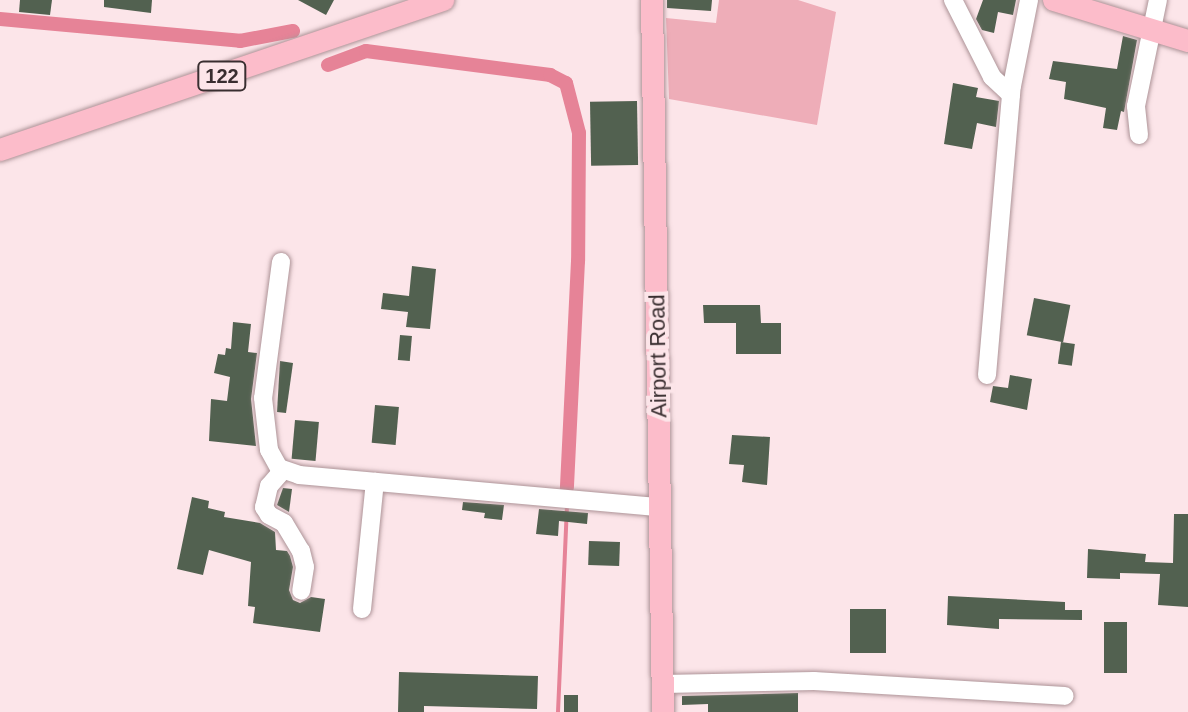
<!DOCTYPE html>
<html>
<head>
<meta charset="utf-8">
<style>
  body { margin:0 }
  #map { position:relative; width:1188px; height:712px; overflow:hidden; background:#fce5e9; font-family:Helvetica,sans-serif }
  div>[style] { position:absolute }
  .green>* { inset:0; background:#eeadb8 }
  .stream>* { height:4px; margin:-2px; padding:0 2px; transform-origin:2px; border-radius:2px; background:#e68397 }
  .canal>* { height:14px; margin:-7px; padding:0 7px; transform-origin:7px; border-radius:7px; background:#e68397 }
  .building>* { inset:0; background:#526150; transform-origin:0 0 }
  .roads { filter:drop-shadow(0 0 2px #ad9397) drop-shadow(0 0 2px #ad9397) }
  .minor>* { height:18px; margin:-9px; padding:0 9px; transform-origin:9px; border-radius:9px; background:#fff }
  .major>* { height:22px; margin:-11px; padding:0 11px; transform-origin:11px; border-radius:11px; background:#fcbcca }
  span { translate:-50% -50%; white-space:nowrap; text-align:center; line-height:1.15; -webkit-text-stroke:8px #fce5e9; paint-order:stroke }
  .shield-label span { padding:2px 6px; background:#fce5e9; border:2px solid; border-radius:6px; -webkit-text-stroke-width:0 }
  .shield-label { font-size:20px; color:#392e30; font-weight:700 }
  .street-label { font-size:22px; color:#392e30 }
</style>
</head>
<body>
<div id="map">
  <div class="green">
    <div style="clip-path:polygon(719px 0,798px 0,836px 12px,817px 125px,669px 99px,666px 18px,716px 23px)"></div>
  </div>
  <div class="stream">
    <div style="left:558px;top:712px;width:209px;rotate:-87.5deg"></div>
  </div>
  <div class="canal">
    <div style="left:0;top:19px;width:241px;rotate:5.2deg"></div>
    <div style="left:240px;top:41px;width:54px;rotate:-10.7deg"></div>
    <div style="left:328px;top:65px;width:40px;rotate:-20.2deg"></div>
    <div style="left:366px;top:51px;width:186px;rotate:7.4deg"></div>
    <div style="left:550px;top:75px;width:18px;rotate:27deg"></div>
    <div style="left:566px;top:83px;width:52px;rotate:75.4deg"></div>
    <div style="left:579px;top:133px;width:128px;rotate:90.4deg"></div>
    <div style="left:578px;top:261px;width:227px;rotate:92.8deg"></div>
  </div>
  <div class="building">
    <div style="clip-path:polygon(20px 0,52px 0,50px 15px,19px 12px)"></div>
    <div style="clip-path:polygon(104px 0,152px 0,151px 13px,104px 7px)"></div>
    <div style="clip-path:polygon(298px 0,334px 0,326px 15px)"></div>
    <div style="clip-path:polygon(667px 0,712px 0,711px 11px,667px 8px)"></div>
    <div style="clip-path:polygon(983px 0,1016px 0,1013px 15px,998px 12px,994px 33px,982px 30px,976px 19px)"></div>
    <div style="clip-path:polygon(1123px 36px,1137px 40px,1124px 112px,1121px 111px,1117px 130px,1103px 128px,1106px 108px,1064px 99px,1066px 82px,1049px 79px,1053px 61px,1117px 69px)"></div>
    <div style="clip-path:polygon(953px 83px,978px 88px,976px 97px,999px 101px,996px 127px,977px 123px,972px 149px,944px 144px)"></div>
    <div style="left:637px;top:101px;width:64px;height:47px;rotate:89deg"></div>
    <div style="clip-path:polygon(412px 266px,436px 269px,430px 329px,406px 327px,408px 312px,381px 309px,383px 293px,409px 296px)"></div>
    <div style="left:1034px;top:298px;width:37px;height:38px;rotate:11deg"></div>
    <div style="clip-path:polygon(703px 305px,760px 305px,761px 323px,781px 323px,781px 354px,736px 354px,736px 323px,704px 323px)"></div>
    <div style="clip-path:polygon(233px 322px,251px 324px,248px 352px,257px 353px,251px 399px,256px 446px,209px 441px,211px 399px,227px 401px,230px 377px,214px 373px,218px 354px,225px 355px,226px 348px,231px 349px)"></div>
    <div style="left:400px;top:335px;width:12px;height:25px;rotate:5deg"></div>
    <div style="left:1061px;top:342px;width:14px;height:22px;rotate:8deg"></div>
    <div style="clip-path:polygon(280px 361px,293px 363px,286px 413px,277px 412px)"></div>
    <div style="clip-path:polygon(1010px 375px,1032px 379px,1027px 410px,990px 402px,993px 386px,1008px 388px)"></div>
    <div style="left:375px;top:405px;width:24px;height:38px;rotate:5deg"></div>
    <div style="left:295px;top:420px;width:24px;height:39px;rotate:5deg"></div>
    <div style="clip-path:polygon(732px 435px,770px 437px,767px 485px,742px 482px,744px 465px,729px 464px)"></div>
    <div style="clip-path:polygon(283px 488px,292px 489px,289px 512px,277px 505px)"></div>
    <div style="clip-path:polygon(192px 497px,209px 501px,208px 508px,225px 512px,224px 517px,260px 523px,275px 532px,276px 550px,287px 551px,290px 556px,293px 567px,289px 590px,293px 600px,300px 603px,311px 597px,325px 599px,320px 632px,253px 623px,255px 607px,248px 606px,251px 562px,209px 550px,203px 575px,177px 569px)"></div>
    <div style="clip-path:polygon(463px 502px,504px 505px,502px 520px,484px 518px,485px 513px,462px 510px)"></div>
    <div style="clip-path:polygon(539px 509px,588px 513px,587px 524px,559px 521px,558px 536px,536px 534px)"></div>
    <div style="clip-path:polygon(1174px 514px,1188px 514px,1188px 607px,1158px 605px,1160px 574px,1120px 573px,1120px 579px,1087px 578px,1088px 549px,1146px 554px,1145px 562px,1173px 563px)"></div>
    <div style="left:589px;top:541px;width:31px;height:24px;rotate:2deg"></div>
    <div style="clip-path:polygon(948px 596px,1065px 602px,1065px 610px,1082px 610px,1082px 620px,999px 619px,999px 629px,947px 625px)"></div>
    <div style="left:850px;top:609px;width:36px;height:44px"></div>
    <div style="left:1104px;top:622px;width:23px;height:51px"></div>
    <div style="clip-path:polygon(399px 672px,538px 676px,537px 709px,424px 706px,424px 712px,398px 712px)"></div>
    <div style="clip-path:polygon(798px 693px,798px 712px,708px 712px,708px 704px,682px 705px,682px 696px)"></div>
    <div style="left:564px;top:695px;width:14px;height:17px"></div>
  </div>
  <div class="roads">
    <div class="minor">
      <div style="left:953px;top:0;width:86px;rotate:63.1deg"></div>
      <div style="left:992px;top:77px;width:26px;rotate:43deg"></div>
      <div style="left:1139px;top:135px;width:29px;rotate:-96deg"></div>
      <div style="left:1136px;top:106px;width:108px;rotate:-78.3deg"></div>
      <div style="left:281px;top:262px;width:137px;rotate:97.5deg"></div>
      <div style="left:263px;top:398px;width:52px;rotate:83.4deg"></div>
      <div style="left:269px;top:450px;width:21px;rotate:61deg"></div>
      <div style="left:279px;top:468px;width:21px;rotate:19deg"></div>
      <div style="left:299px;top:475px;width:362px;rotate:5.1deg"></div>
      <div style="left:987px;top:375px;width:290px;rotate:-85.1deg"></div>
      <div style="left:1012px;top:86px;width:88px;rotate:-78.8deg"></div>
      <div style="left:283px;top:470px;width:21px;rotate:131deg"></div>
      <div style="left:269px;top:486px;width:22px;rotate:103deg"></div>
      <div style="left:264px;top:507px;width:9px;rotate:58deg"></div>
      <div style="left:269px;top:515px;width:17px;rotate:28deg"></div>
      <div style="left:284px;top:523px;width:33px;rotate:59deg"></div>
      <div style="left:301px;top:551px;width:16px;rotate:76deg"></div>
      <div style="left:305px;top:567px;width:24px;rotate:99deg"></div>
      <div style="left:362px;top:609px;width:128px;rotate:-84.2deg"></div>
      <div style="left:663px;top:684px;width:151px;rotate:-1.1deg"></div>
      <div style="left:814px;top:681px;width:251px;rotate:3.4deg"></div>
    </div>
    <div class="major">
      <div style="left:652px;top:0;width:712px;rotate:89.11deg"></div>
      <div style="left:1054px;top:0;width:140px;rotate:17deg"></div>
      <div style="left:0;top:150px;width:468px;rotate:-18.7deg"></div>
    </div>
  </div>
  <div class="shield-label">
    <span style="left:222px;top:76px">122</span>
  </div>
  <div class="street-label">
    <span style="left:658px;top:356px;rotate:-91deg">Airport Road</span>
  </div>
</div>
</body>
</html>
